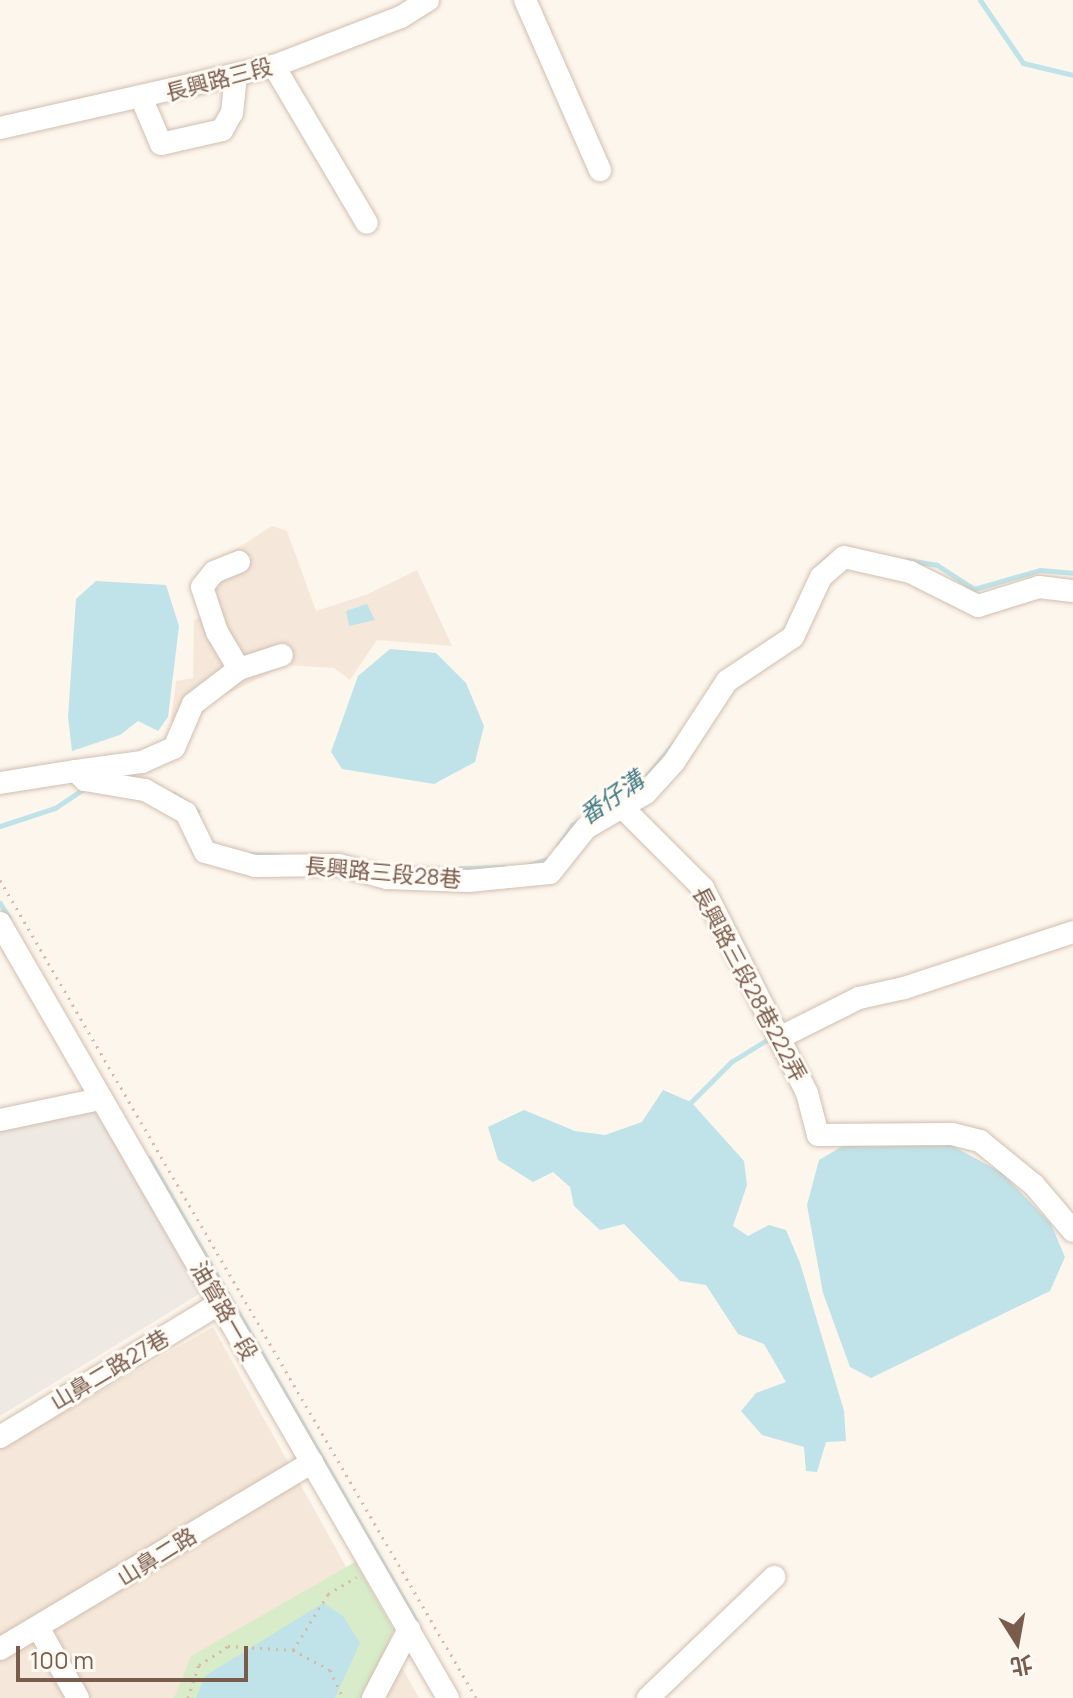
<!DOCTYPE html>
<html>
<head>
<meta charset="utf-8">
<style>
  body { margin:0 }
  #map { position:relative; width:1073px; height:1698px; overflow:hidden; background:#fdf6ec; font-family:Manrope,"Noto Sans TC",sans-serif }
  div>[style] { position:absolute }
  .residential>* { inset:0; background:#f5e8da }
  .industrial>* { inset:0; background:#efe9e4 }
  .green>* { inset:0; background:#d8ecc9 }
  .water>* { inset:0; background:#bfe3e8 }
  .stream>* { height:5px; margin:-2.5px; padding:0 2.5px; transform-origin:2.5px; border-radius:2.5px; background:#bfe3e8 }
  .path>* { height:3px; margin-top:-1.5px; transform-origin:0; background:repeating-linear-gradient(90deg,#d9b8a5 0 2px,transparent 0 8px) }
  .roads { filter:drop-shadow(0 0 2px #d1beb0) drop-shadow(0 0 2px #d1beb0) }
  .minor>* { height:22px; margin:-11px; padding:0 11px; transform-origin:11px; border-radius:11px; background:#fff }
  span { translate:-50% -50%; white-space:nowrap; text-align:center; line-height:1.15; -webkit-text-stroke:6px #fffaf3; paint-order:stroke }
  .street-label { font-size:22px; color:#7a5c4d }
  .water-label { font-size:24px; color:#437c86; font-style:italic }
  .north { position:absolute; left:977px; top:1602px; width:80px; height:80px; -webkit-text-stroke:6px #fffaf3; paint-order:stroke; rotate:169deg; font-size:22px; font-weight:700; line-height:32px; text-align:center; color:#7a5c4d }
  .north::after { content:''; display:block; margin:auto; width:28px; height:36px; background:#7a5c4d; clip-path:polygon(50% 0,100% 100%,50% 72%,0 100%) }
  .scale { position:absolute; left:16px; top:1646px; width:232px; height:36px; box-sizing:border-box; border:4px solid #7a5c4d; border-top:0; padding-left:10px; font-size:24px; line-height:28px; white-space:nowrap; color:#7a5c4d; -webkit-text-stroke:6px #fffaf3; paint-order:stroke }
</style>
</head>
<body>
<div id="map">
  <div class="residential">
    <div style="clip-path:polygon(272px 526px,287px 531px,316px 611px,368px 594px,417px 570px,452px 646px,377px 640px,350px 680px,334px 668px,286px 665px,209px 703px,190px 734px,171px 721px,176px 681px,193px 678px,194px 620px,215px 611px,212px 585px,219px 560px)"></div>
    <div style="clip-path:polygon(213px 1327px,419px 1698px,0 1698px,0 1449px)"></div>
  </div>
  <div class="industrial">
    <div style="clip-path:polygon(95px 1111px,201px 1293px,0 1416px,0 1130px)"></div>
  </div>
  <div class="green">
    <div style="clip-path:polygon(355px 1562px,394px 1630px,361px 1698px,174px 1698px,191px 1656px)"></div>
  </div>
  <div class="water">
    <div style="clip-path:polygon(96px 581px,166px 585px,179px 626px,168px 717px,158px 731px,138px 721px,120px 735px,72px 751px,68px 717px,76px 599px)"></div>
    <div style="clip-path:polygon(367px 604px,375px 620px,349px 626px,346px 611px)"></div>
    <div style="clip-path:polygon(390px 649px,436px 653px,466px 683px,484px 726px,475px 762px,434px 784px,342px 769px,331px 752px,358px 676px)"></div>
    <div style="clip-path:polygon(663px 1090px,691px 1102px,744px 1161px,747px 1185px,733px 1226px,748px 1236px,769px 1225px,786px 1230px,800px 1263px,844px 1411px,846px 1441px,826px 1442px,817px 1472px,806px 1471px,804px 1447px,762px 1435px,741px 1411px,756px 1393px,786px 1382px,764px 1344px,738px 1334px,706px 1285px,680px 1281px,624px 1224px,600px 1230px,574px 1206px,570px 1187px,553px 1172px,533px 1182px,498px 1160px,488px 1127px,524px 1110px,575px 1131px,605px 1135px,642px 1122px)"></div>
    <div style="clip-path:polygon(851px 1141px,951px 1145px,1002px 1173px,1051px 1224px,1065px 1257px,1050px 1291px,871px 1378px,850px 1367px,823px 1293px,807px 1205px,819px 1160px)"></div>
    <div style="clip-path:polygon(323px 1603px,343px 1616px,360px 1643px,335px 1698px,196px 1698px,205px 1676px)"></div>
  </div>
  <div class="stream">
    <div style="left:980px;top:0;width:76px;rotate:55.7deg"></div>
    <div style="left:1023px;top:63px;width:51px;rotate:13.5deg"></div>
    <div style="left:907px;top:560px;width:30px;rotate:9deg"></div>
    <div style="left:937px;top:565px;width:44px;rotate:33deg"></div>
    <div style="left:974px;top:589px;width:69px;rotate:-16.1deg"></div>
    <div style="left:1040px;top:570px;width:33px;rotate:5deg"></div>
    <div style="left:813px;top:571px;width:21px;rotate:-43deg"></div>
    <div style="left:174px;top:794px;width:29px;rotate:36deg"></div>
    <div style="left:0;top:826px;width:58px;rotate:-18.1deg"></div>
    <div style="left:55px;top:808px;width:37px;rotate:-34deg"></div>
    <div style="left:558px;top:846px;width:25px;rotate:-56deg"></div>
    <div style="left:572px;top:825px;width:84px;rotate:-32.4deg"></div>
    <div style="left:643px;top:780px;width:48px;rotate:-50deg"></div>
    <div style="left:248px;top:854px;width:30px;rotate:2deg"></div>
    <div style="left:356px;top:859px;width:46px;rotate:11.3deg"></div>
    <div style="left:526px;top:866px;width:26px;rotate:-18deg"></div>
    <div style="left:438px;top:869px;width:66px;rotate:-1.7deg"></div>
    <div style="left:0;top:903px;width:17px;rotate:59deg"></div>
    <div style="left:691px;top:1102px;width:57px;rotate:-45deg"></div>
    <div style="left:731px;top:1062px;width:49px;rotate:-31.8deg"></div>
    <div style="left:149px;top:1158px;width:534px;rotate:60.03deg"></div>
  </div>
  <div class="path">
    <div style="left:0;top:880px;width:946px;rotate:59.8deg"></div>
    <div style="left:293px;top:1650px;width:66px;rotate:-58deg"></div>
    <div style="left:328px;top:1594px;width:33px;rotate:-31deg"></div>
    <div style="left:188px;top:1698px;width:35px;rotate:-72deg"></div>
    <div style="left:199px;top:1665px;width:35px;rotate:-33deg"></div>
    <div style="left:228px;top:1646px;width:65px;rotate:3.5deg"></div>
    <div style="left:293px;top:1650px;width:42px;rotate:28.4deg"></div>
    <div style="left:330px;top:1670px;width:31px;rotate:65deg"></div>
  </div>
  <div class="roads">
    <div class="minor">
      <div style="left:525px;top:0;width:186px;rotate:66.2deg"></div>
      <div style="left:274px;top:66px;width:182px;rotate:59.4deg"></div>
      <div style="left:141px;top:97px;width:51px;rotate:66.9deg"></div>
      <div style="left:161px;top:144px;width:63px;rotate:-12.9deg"></div>
      <div style="left:222px;top:130px;width:20px;rotate:-60deg"></div>
      <div style="left:232px;top:113px;width:39px;rotate:-84deg"></div>
      <div style="left:0;top:128px;width:281px;rotate:-12.8deg"></div>
      <div style="left:274px;top:66px;width:136px;rotate:-21.1deg"></div>
      <div style="left:401px;top:17px;width:32px;rotate:-32deg"></div>
      <div style="left:239px;top:669px;width:45px;rotate:-18deg"></div>
      <div style="left:76px;top:771px;width:67px;rotate:-7.8deg"></div>
      <div style="left:142px;top:762px;width:35px;rotate:-24deg"></div>
      <div style="left:174px;top:748px;width:48px;rotate:-66.6deg"></div>
      <div style="left:193px;top:704px;width:58px;rotate:-37.3deg"></div>
      <div style="left:239px;top:669px;width:43px;rotate:-120.7deg"></div>
      <div style="left:217px;top:632px;width:47px;rotate:-108.4deg"></div>
      <div style="left:202px;top:587px;width:19px;rotate:-51deg"></div>
      <div style="left:214px;top:572px;width:27px;rotate:-22deg"></div>
      <div style="left:0;top:783px;width:77px;rotate:-9deg"></div>
      <div style="left:76px;top:771px;width:13px;rotate:45deg"></div>
      <div style="left:85px;top:780px;width:61px;rotate:9.5deg"></div>
      <div style="left:145px;top:790px;width:47px;rotate:29.3deg"></div>
      <div style="left:186px;top:813px;width:43px;rotate:64deg"></div>
      <div style="left:205px;top:852px;width:52px;rotate:15.6deg"></div>
      <div style="left:255px;top:866px;width:84px;rotate:-0.7deg"></div>
      <div style="left:339px;top:865px;width:50px;rotate:15.2deg"></div>
      <div style="left:387px;top:878px;width:82px;rotate:2.1deg"></div>
      <div style="left:469px;top:881px;width:81px;rotate:-5.6deg"></div>
      <div style="left:550px;top:873px;width:58px;rotate:-51.3deg"></div>
      <div style="left:586px;top:828px;width:69px;rotate:-30.3deg"></div>
      <div style="left:646px;top:793px;width:42px;rotate:-47.9deg"></div>
      <div style="left:674px;top:762px;width:97px;rotate:-56.8deg"></div>
      <div style="left:727px;top:681px;width:79px;rotate:-33.7deg"></div>
      <div style="left:793px;top:637px;width:66px;rotate:-65deg"></div>
      <div style="left:821px;top:577px;width:30px;rotate:-41deg"></div>
      <div style="left:844px;top:557px;width:68px;rotate:12.8deg"></div>
      <div style="left:910px;top:572px;width:76px;rotate:26.6deg"></div>
      <div style="left:978px;top:606px;width:64px;rotate:-17.3deg"></div>
      <div style="left:1039px;top:587px;width:34px;rotate:7deg"></div>
      <div style="left:622px;top:807px;width:115px;rotate:45deg"></div>
      <div style="left:703px;top:888px;width:230px;rotate:63.1deg"></div>
      <div style="left:807px;top:1093px;width:43px;rotate:75.3deg"></div>
      <div style="left:818px;top:1135px;width:134px;rotate:-0.4deg"></div>
      <div style="left:952px;top:1134px;width:29px;rotate:14deg"></div>
      <div style="left:980px;top:1141px;width:70px;rotate:39.2deg"></div>
      <div style="left:1034px;top:1185px;width:60px;rotate:49.7deg"></div>
      <div style="left:0;top:923px;width:895px;rotate:59.97deg"></div>
      <div style="left:779px;top:1038px;width:89px;rotate:-26.6deg"></div>
      <div style="left:859px;top:998px;width:46px;rotate:-12.5deg"></div>
      <div style="left:904px;top:988px;width:178px;rotate:-18.3deg"></div>
      <div style="left:0;top:1120px;width:102px;rotate:-11.9deg"></div>
      <div style="left:0;top:1437px;width:258px;rotate:-31.3deg"></div>
      <div style="left:39px;top:1629px;width:79px;rotate:60.5deg"></div>
      <div style="left:0;top:1649px;width:364px;rotate:-30.9deg"></div>
      <div style="left:373px;top:1698px;width:78px;rotate:-62.4deg"></div>
      <div style="left:648px;top:1698px;width:175px;rotate:-43.8deg"></div>
    </div>
  </div>
  <div class="street-label">
    <span style="left:219px;top:80px;rotate:-15deg">長興路三段</span>
    <span style="left:383px;top:873px;rotate:5deg">長興路三段28巷</span>
    <span style="left:749px;top:984px;rotate:62deg">長興路三段28巷222弄</span>
    <span style="left:224px;top:1311px;rotate:60deg">油管路一段</span>
    <span style="left:110px;top:1370px;rotate:-31deg">山鼻二路27巷</span>
    <span style="left:157px;top:1557px;rotate:-32deg">山鼻二路</span>
  </div>
  <div class="water-label">
    <span style="left:611px;top:797px;rotate:-35deg">番仔溝</span>
  </div>
  <div class="north">北</div>
  <div class="scale">100 m</div>
</div>
</body>
</html>
